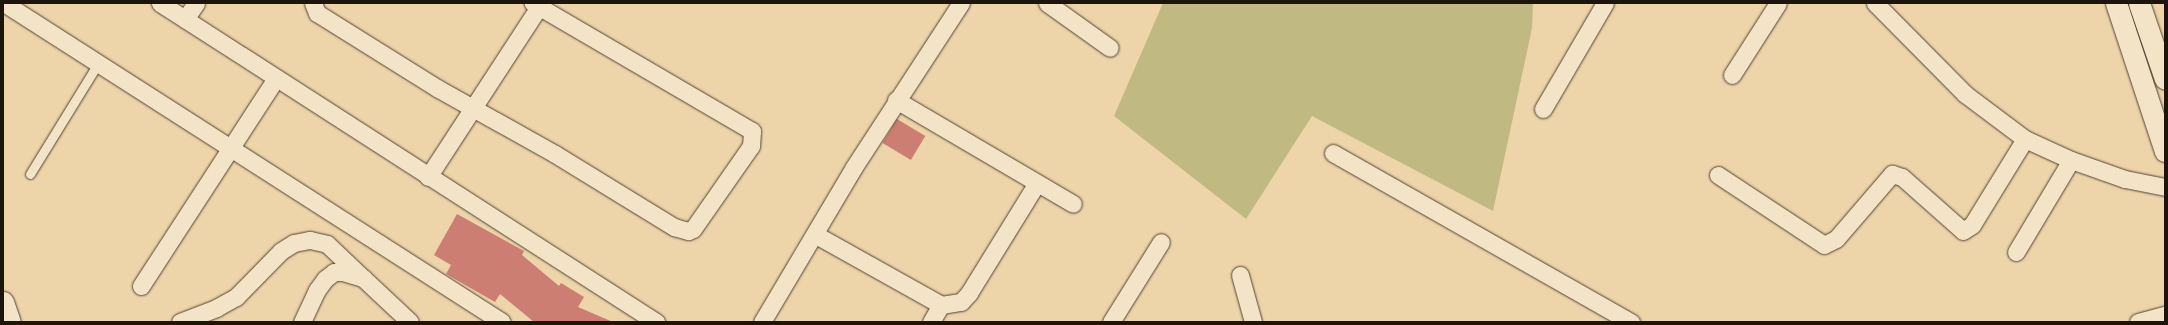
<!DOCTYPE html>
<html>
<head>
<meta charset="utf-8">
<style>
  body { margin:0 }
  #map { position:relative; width:2168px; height:325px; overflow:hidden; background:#edd4a9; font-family:"Gentium Book Plus",serif }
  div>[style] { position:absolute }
  .green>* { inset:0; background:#c0ba82 }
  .building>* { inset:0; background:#cc7e73; transform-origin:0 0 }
  .roads { filter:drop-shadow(0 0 1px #514433) drop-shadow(0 0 1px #514433) }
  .service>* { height:9px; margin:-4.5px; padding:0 4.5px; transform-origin:4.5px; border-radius:4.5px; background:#f3e3c7 }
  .minor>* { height:17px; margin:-8.5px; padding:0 8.5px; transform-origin:8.5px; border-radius:8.5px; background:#f3e3c7 }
  .tertiary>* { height:21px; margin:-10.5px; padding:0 10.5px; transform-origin:10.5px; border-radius:10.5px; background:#f3e3c7 }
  span { translate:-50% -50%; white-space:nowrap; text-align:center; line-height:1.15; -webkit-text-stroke:3px #f3e3c7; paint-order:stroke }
  .frame { position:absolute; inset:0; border:4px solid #1d140c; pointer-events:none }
</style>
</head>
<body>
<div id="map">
  <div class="green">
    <div style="clip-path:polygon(1163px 3px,1533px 3px,1532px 28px,1493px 211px,1312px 116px,1246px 219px,1114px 116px)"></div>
  </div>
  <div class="building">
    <div style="left:897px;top:119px;width:33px;height:28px;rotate:31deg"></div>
    <div style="clip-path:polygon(457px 214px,524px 251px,522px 255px,559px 286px,561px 283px,584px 297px,578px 307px,613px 322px,534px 322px,500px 294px,495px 302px,446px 274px,451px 265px,434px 255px)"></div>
  </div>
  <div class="roads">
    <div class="service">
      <div style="left:30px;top:174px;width:132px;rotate:-58.4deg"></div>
    </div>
    <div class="minor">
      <div style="left:4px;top:3px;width:591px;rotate:32.64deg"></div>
      <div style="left:160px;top:3px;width:590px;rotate:32.75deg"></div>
      <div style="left:313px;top:3px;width:11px;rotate:68deg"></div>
      <div style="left:317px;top:13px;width:142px;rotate:32deg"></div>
      <div style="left:437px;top:88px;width:135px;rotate:29.2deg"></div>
      <div style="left:555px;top:154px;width:140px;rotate:31.5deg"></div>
      <div style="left:674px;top:227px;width:15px;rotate:16deg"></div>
      <div style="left:688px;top:231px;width:5px;rotate:-22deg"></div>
      <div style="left:693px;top:229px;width:101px;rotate:-55.1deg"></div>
      <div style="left:751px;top:146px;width:15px;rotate:-86deg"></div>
      <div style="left:752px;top:131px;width:254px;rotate:-149.7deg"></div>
      <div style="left:1047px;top:3px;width:77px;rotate:35.5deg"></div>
      <div style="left:1875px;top:3px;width:128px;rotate:45.3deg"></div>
      <div style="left:1965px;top:94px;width:75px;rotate:36.9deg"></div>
      <div style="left:2025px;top:139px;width:51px;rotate:24.5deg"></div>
      <div style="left:2071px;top:160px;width:57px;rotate:19.4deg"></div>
      <div style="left:2125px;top:179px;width:41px;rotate:11.3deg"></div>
      <div style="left:185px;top:19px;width:19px;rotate:-55deg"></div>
      <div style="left:1732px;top:75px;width:85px;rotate:-57.4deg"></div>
      <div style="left:896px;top:100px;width:205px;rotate:30.4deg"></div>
      <div style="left:1543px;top:109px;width:123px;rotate:-59.7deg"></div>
      <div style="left:1333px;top:153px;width:343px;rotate:29.6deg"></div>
      <div style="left:1718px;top:175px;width:127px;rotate:33.4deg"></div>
      <div style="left:1824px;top:245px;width:13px;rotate:-27deg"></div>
      <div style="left:1836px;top:239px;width:86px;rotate:-49.3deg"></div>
      <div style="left:1892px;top:174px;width:10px;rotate:17deg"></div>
      <div style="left:1902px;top:177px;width:81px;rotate:41.5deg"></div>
      <div style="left:1963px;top:231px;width:11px;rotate:-34deg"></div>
      <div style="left:1972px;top:225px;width:101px;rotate:-58.4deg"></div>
      <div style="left:428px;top:177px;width:203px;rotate:-56.9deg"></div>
      <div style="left:816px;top:235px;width:143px;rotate:29.2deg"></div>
      <div style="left:2016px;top:252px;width:107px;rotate:-59.1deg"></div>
      <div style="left:1240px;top:275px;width:49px;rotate:74.5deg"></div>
      <div style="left:141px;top:286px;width:248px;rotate:-57deg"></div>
      <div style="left:180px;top:322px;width:39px;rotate:-21deg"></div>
      <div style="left:216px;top:308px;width:23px;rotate:-29deg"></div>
      <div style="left:236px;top:297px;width:64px;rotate:-45.6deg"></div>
      <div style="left:281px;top:251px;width:15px;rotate:-32deg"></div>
      <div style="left:294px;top:243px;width:16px;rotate:-11deg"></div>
      <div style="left:310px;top:240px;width:17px;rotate:13deg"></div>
      <div style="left:327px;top:244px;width:50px;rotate:43.4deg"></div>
      <div style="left:302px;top:322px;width:35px;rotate:-65deg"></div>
      <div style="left:317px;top:290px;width:14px;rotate:-54deg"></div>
      <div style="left:325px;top:279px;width:11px;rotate:-38deg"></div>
      <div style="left:334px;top:272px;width:9px"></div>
      <div style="left:343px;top:272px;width:21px;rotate:17deg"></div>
      <div style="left:363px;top:278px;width:64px;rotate:43.1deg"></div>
      <div style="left:762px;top:322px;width:180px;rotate:-59.3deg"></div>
      <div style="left:854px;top:167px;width:196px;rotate:-56.9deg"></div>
      <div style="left:931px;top:322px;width:20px;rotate:-60deg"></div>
      <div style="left:941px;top:305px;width:20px;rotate:-9deg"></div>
      <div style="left:961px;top:302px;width:12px;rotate:-48deg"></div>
      <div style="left:969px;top:293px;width:129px;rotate:-58.3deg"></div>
      <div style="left:1111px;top:322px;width:94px;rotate:-58deg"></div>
      <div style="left:2138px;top:322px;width:28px;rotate:-15deg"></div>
    </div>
    <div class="tertiary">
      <div style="left:2116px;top:3px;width:156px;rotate:71.7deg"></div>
      <div style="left:2139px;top:3px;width:80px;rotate:71.1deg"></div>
      <div style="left:3px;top:302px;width:21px;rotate:71deg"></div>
    </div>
  </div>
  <div class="frame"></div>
</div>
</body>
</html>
